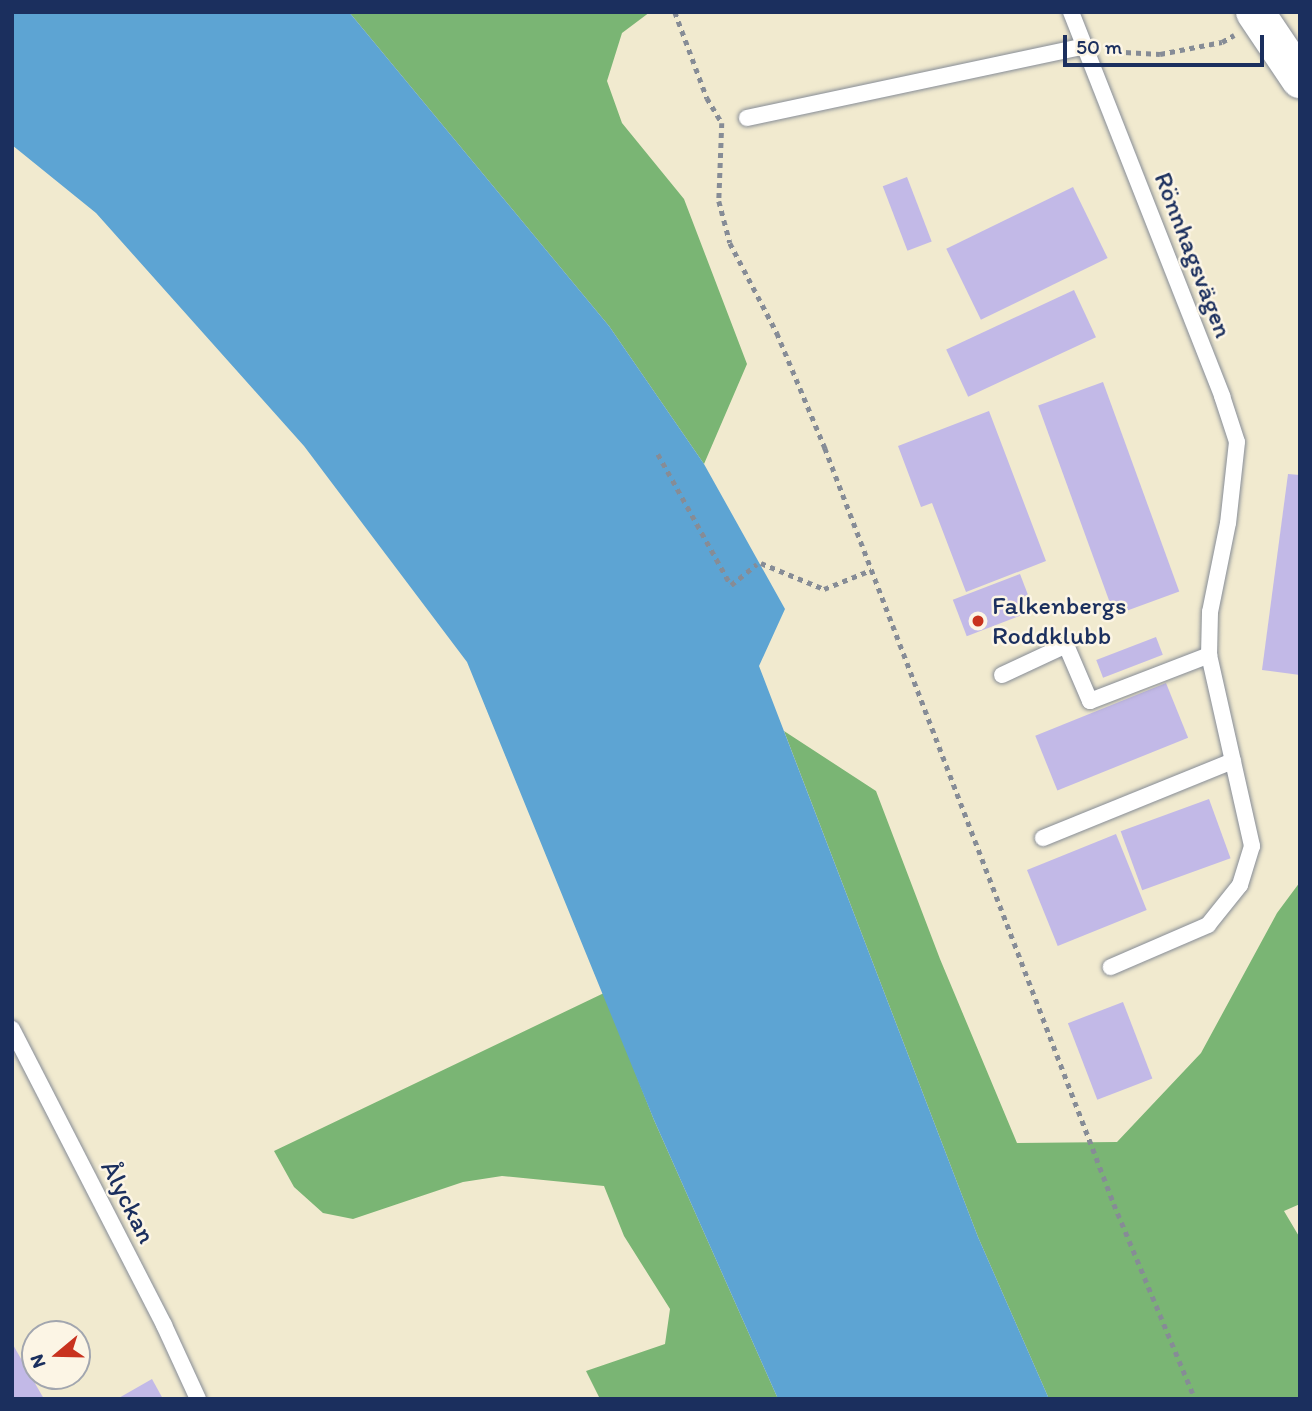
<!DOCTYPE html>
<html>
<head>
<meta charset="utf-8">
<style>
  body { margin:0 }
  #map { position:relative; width:1312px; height:1411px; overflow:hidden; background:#f1eacf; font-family:Itim,sans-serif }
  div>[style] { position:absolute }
  .forest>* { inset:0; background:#7ab574 }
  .water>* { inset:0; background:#5da4d3 }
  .building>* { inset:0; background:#c2b9e7; transform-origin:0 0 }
  .path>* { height:4.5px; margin-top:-2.25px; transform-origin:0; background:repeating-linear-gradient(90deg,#868c96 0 5px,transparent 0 10px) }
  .roads { filter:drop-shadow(0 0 2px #868c96) drop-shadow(0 0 2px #868c96) }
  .service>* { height:16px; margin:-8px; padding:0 8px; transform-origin:8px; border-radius:8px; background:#fff }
  .secondary>* { height:38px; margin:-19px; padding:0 19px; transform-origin:19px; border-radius:19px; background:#fff }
  .dots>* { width:19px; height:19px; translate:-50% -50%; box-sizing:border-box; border:4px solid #fcf5e5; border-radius:50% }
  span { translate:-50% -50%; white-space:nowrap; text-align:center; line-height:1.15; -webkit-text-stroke:5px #fcf5e5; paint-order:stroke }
  .street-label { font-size:26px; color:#1b2f5e }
  .poi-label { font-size:26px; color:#1b2f5e }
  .left { translate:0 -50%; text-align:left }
  .frame { position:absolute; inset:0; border:14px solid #1b2f5e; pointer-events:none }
  .north { position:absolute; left:21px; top:1320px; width:70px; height:70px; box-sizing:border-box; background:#fcf5e5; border:2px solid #a2a6af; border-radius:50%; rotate:251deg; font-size:19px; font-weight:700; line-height:28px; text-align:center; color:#1b2f5e }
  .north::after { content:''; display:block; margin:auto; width:24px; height:32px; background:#c8321e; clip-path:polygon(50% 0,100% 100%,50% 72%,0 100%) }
  .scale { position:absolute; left:1063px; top:35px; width:201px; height:32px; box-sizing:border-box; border:4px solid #1b2f5e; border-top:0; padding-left:9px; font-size:21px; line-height:24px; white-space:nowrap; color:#1b2f5e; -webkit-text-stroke:5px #fcf5e5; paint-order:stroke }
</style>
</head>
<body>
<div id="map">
  <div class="forest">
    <div style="clip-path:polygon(349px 12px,650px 12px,622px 33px,607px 81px,622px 123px,684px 199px,747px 364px,704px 464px,609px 326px)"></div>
    <div style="clip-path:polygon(784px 731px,876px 791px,940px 959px,1017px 1143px,1117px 1142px,1201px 1053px,1277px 913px,1300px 882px,1300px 1204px,1284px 1211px,1300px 1238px,1300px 1399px,1049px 1399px,978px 1237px)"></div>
    <div style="clip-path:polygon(604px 993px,654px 1120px,778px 1399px,600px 1399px,586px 1371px,665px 1344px,670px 1309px,624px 1236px,604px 1186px,502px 1176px,463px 1182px,353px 1219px,323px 1213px,294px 1187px,274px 1151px)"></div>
  </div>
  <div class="water">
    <div style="clip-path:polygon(12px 12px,349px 12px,609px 326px,704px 464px,785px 609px,759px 666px,978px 1237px,1049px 1399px,778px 1399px,654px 1120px,467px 662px,304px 446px,96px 213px,12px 145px)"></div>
  </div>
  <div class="building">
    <div style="left:907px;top:177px;width:69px;height:26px;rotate:69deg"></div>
    <div style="left:1073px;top:187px;width:79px;height:141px;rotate:64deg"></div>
    <div style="left:1074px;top:290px;width:52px;height:141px;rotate:65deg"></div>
    <div style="left:1103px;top:382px;width:223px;height:69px;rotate:70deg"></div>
    <div style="clip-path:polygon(989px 411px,1046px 561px,966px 592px,932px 503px,921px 507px,898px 446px)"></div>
    <div style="clip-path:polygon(1288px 474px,1300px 475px,1300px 675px,1262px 670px)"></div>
    <div style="left:1020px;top:574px;width:39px;height:72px;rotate:69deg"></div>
    <div style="left:1156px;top:637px;width:19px;height:64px;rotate:69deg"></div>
    <div style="left:1166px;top:683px;width:59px;height:141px;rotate:68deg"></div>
    <div style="left:1209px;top:799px;width:63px;height:94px;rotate:70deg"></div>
    <div style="left:1116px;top:834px;width:82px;height:96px;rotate:68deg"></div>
    <div style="left:1123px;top:1002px;width:82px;height:59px;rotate:69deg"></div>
    <div style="clip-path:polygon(12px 1343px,44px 1399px,12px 1399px)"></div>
    <div style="clip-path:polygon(152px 1379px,163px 1399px,117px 1399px)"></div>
  </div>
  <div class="path">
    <div style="left:675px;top:12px;width:92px;rotate:69.6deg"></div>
    <div style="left:707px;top:98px;width:29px;rotate:59deg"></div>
    <div style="left:722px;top:123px;width:78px;rotate:92.2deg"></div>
    <div style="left:719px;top:201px;width:43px;rotate:75.3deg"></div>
    <div style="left:730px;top:243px;width:102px;rotate:62.4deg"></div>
    <div style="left:777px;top:333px;width:125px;rotate:67.3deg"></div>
    <div style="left:825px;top:448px;width:809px;rotate:69.08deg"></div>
    <div style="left:1114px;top:1204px;width:211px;rotate:67.4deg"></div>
    <div style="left:1106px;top:51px;width:54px;rotate:3.2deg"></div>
    <div style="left:1160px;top:54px;width:63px;rotate:-11deg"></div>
    <div style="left:1222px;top:42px;width:14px;rotate:-30deg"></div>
    <div style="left:658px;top:454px;width:150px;rotate:60.9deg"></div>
    <div style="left:731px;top:585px;width:33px;rotate:-39deg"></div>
    <div style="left:761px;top:563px;width:68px;rotate:22.4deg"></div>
    <div style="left:824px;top:589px;width:51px;rotate:-22deg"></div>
  </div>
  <div class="roads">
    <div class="service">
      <div style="left:1071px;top:12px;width:413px;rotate:68.5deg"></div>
      <div style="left:1222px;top:396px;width:48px;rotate:71.9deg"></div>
      <div style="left:1237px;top:442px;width:81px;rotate:96.3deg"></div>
      <div style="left:1228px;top:523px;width:91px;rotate:101.4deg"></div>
      <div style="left:1210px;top:612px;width:43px;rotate:91.3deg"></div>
      <div style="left:1209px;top:655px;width:196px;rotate:77.3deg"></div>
      <div style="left:1252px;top:846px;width:41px;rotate:107.1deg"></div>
      <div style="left:1240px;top:885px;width:51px;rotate:128.7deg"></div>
      <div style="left:1208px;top:925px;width:106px;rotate:156.6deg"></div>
      <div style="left:747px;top:118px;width:346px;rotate:-12deg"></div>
      <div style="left:1002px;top:675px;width:71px;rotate:-25.1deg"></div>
      <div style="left:1066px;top:645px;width:61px;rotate:66.8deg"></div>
      <div style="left:1090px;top:701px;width:128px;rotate:-21.1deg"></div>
      <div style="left:1043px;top:838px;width:205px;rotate:-22.1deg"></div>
      <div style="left:12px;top:1029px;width:333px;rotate:62.8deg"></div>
      <div style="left:164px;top:1325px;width:81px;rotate:65.3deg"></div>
    </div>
    <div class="secondary">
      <div style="left:1255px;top:12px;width:81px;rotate:56.1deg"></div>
    </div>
  </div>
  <div class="dots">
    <div style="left:978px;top:621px;background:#c8321e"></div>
  </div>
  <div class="street-label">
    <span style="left:1193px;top:255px;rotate:69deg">Rönnhagsvägen</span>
    <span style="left:128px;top:1202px;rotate:63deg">Ålyckan</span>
  </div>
  <div class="poi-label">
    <span class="left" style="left:992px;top:621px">Falkenbergs<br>Roddklubb</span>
  </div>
  <div class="frame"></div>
  <div class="north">N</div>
  <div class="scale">50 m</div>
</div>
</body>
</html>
